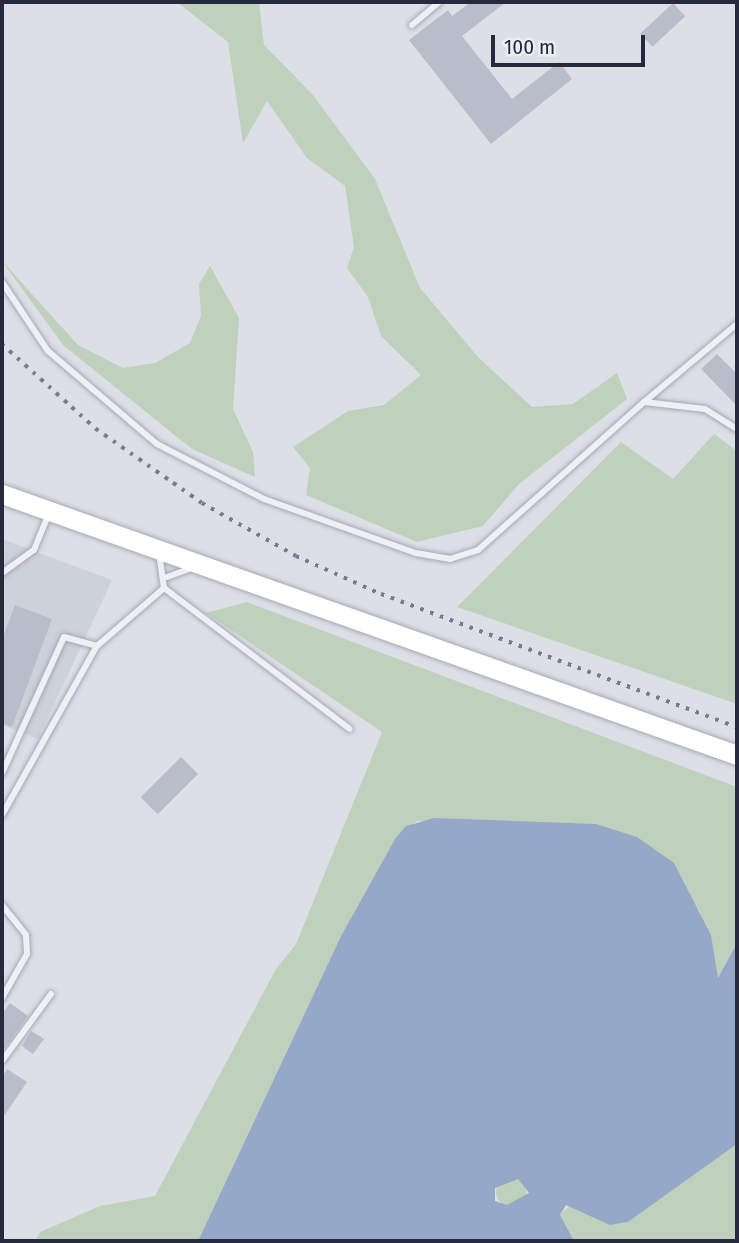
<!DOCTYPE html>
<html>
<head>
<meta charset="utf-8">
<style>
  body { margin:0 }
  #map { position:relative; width:739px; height:1243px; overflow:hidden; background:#dcdfe6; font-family:"Fira Sans Condensed",sans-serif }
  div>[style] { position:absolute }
  .built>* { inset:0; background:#cdd1db }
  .green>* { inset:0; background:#bfd1bc }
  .round { border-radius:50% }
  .water>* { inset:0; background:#95a8c8 }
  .building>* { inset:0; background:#b9bdc9; transform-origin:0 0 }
  .roads { filter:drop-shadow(0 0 2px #a5a9b3) drop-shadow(0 0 2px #a5a9b3) }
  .service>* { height:6px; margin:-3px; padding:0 3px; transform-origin:3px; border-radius:3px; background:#eef0f5 }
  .primary>* { height:19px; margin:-9.5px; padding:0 9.5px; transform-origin:9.5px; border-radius:9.5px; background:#fff }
  .rail>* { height:3.5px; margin-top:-1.75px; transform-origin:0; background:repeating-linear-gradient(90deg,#757c90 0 3.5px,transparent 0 10.5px) }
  span { translate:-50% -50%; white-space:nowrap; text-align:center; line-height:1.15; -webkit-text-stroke:5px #ebeef4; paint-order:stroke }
  .frame { position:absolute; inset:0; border:4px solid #252b3d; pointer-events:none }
  .scale { position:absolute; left:491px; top:35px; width:154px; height:32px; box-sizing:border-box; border:4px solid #252b3d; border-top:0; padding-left:9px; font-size:21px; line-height:24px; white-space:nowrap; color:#252b3d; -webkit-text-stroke:5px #ebeef4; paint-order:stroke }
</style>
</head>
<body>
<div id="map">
  <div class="built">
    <div style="clip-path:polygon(2px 539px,112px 580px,38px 739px,2px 725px)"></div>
  </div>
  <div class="green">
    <div style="clip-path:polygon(177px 2px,259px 2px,264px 45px,313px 95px,375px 179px,420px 288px,478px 357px,532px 407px,573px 404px,617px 373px,627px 399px,519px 484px,483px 526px,417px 542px,306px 495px,310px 468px,293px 447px,348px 411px,384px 405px,421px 375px,381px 336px,368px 297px,347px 268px,354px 247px,345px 186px,307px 158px,267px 101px,243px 143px,228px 42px)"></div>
    <div style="clip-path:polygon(2px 261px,78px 345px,123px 368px,155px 363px,190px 343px,201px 316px,199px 284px,210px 266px,239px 318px,233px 409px,253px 452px,255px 477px,192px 449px,63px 345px)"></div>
    <div style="clip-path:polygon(714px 434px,737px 451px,737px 704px,457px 607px,621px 442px,673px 479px)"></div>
    <div style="clip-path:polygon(247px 602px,737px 787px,737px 943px,718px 978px,699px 910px,596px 824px,417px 821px,395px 839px,341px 936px,198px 1241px,35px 1241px,40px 1232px,100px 1206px,155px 1196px,276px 969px,296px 944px,382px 732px,206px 613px)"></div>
    <div style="clip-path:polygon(737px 1144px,737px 1241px,574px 1241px,559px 1215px,572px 1204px,610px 1225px,628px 1222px)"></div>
    <div class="round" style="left:496px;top:1177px;width:30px;height:30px"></div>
  </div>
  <div class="water">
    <div style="clip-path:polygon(evenodd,434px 818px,596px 824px,637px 837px,674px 863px,711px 935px,718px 978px,737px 943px,737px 1144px,628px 1222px,610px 1225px,566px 1205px,560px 1215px,574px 1241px,198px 1241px,341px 936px,395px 839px,406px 826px,434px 818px,518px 1179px,529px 1193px,507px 1205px,495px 1201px,495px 1188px,518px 1179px)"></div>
  </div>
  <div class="building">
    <div style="clip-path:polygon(471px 2px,506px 2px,462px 36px,512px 99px,559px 62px,572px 79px,491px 144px,409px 40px,448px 10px,452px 16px)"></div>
    <div style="left:673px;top:3px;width:18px;height:45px;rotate:47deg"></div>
    <div style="clip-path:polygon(717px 354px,737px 374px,737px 406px,701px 369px)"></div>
    <div style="clip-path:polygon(15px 605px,52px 619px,12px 727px,2px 723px,2px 640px)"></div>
    <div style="left:181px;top:757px;width:24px;height:57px;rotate:45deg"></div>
    <div style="clip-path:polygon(10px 1003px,28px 1016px,2px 1052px,2px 1014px)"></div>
    <div style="clip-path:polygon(31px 1031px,44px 1039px,33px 1054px,22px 1046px)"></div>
    <div style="clip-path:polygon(7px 1069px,27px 1082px,2px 1119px,2px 1077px)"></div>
  </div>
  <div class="roads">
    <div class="service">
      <div style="left:412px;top:25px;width:35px;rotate:-40deg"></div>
      <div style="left:2px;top:282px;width:83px;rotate:56.3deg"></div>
      <div style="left:48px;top:351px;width:143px;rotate:40.5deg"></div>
      <div style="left:157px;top:444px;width:120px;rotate:27.2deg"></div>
      <div style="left:264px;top:499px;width:161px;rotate:19.6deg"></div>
      <div style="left:416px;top:553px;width:35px;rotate:10deg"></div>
      <div style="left:450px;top:559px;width:29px;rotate:-18deg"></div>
      <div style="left:478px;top:550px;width:222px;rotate:-41.7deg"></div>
      <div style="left:644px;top:402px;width:61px;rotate:6.5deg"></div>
      <div style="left:705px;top:409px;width:38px;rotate:32deg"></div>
      <div style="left:644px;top:402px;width:121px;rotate:-40deg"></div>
      <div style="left:2px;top:573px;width:39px;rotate:-36deg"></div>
      <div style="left:34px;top:550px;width:38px;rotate:-68deg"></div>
      <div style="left:167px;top:577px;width:30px;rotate:-20deg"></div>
      <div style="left:164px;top:588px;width:233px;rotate:37.2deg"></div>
      <div style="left:2px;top:773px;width:149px;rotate:-65.5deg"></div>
      <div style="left:64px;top:637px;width:34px;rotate:15deg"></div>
      <div style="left:2px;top:815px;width:194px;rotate:-60.7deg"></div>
      <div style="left:97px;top:646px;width:89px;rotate:-40.9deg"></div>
      <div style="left:164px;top:588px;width:35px;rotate:-98deg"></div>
      <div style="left:2px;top:905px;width:38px;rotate:51deg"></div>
      <div style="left:26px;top:935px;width:19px;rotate:87deg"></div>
      <div style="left:27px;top:954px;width:51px;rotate:119.6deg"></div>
      <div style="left:2px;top:1061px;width:83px;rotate:-53.8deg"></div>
    </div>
    <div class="primary">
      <div style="left:2px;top:494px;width:780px;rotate:19.55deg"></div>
    </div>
  </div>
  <div class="rail">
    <div style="left:2px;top:344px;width:127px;rotate:42.1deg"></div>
    <div style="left:96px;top:429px;width:129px;rotate:34.9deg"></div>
    <div style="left:202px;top:503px;width:108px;rotate:29.4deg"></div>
    <div style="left:296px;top:556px;width:93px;rotate:24.1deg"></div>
    <div style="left:381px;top:594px;width:380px;rotate:20.5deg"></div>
  </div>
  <div class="frame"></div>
  <div class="scale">100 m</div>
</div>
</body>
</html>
